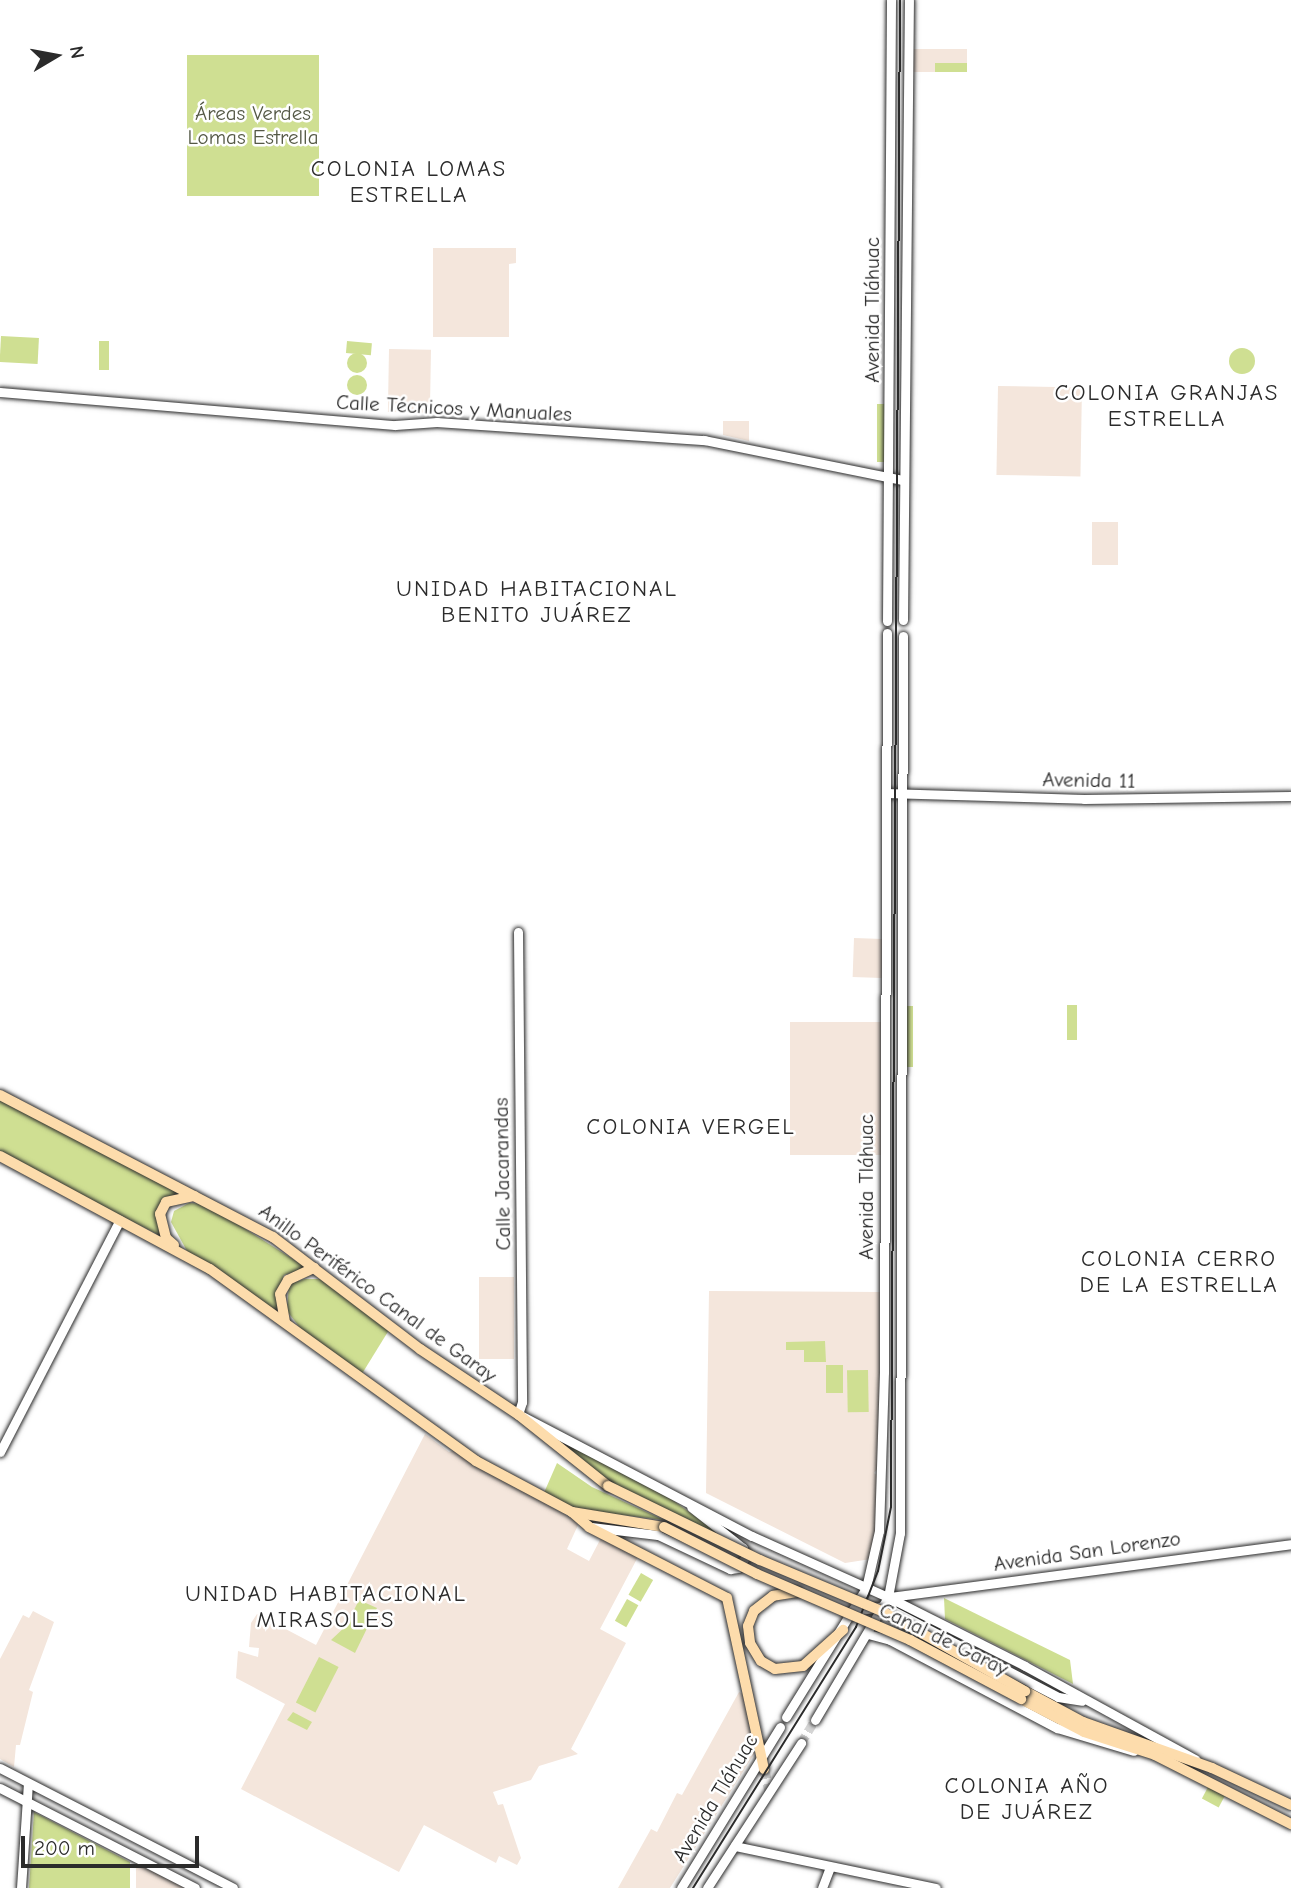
<!DOCTYPE html>
<html>
<head>
<meta charset="utf-8">
<style>
  body { margin:0 }
  #map { position:relative; width:1291px; height:1888px; overflow:hidden; background:#fff; font-family:"Comic Neue",sans-serif }
  div>[style] { position:absolute }
  .built>* { inset:0; background:#f4e6dc; transform-origin:0 0 }
  .green>* { inset:0; background:#cfdf92; transform-origin:0 0 }
  .round { border-radius:50% }
  .secondary-tunnel>* { height:9px; margin-top:-4.5px; transform-origin:0; background:repeating-linear-gradient(90deg,#d5d5d5 0 9px,transparent 0 13.5px) }
  .highway-tunnel>* { height:10px; margin-top:-5px; transform-origin:0; background:repeating-linear-gradient(90deg,#d5d5d5 0 10px,transparent 0 15px) }
  .roads { filter:drop-shadow(0 0 2px #2b2b2b) drop-shadow(0 0 2px #2b2b2b) }
  .secondary>* { height:9px; margin:-4.5px; padding:0 4.5px; transform-origin:4.5px; border-radius:4.5px; background:#fff }
  .highway>* { height:10px; margin:-5px; padding:0 5px; transform-origin:5px; border-radius:5px; background:#fddcac }
  .rail>* { height:2px; margin:-1px; padding:0 1px; transform-origin:1px; border-radius:1px; background:#2b2b2b }
  .bridges { filter:drop-shadow(0 0 2px #2b2b2b) drop-shadow(0 0 2px #2b2b2b) }
  .highway-bridge>* { height:10px; margin:-5px; padding:0 5px; transform-origin:5px; border-radius:5px; background:#fddcac }
  span { translate:-50% -50%; white-space:nowrap; text-align:center; line-height:1.15; -webkit-text-stroke:5px #fff; paint-order:stroke }
  .park-label { font-size:21px; color:#545845 }
  .street-label { font-size:21px; color:#2b2b2b }
  .neighbourhood-label { font-size:23px; color:#2b2b2b; letter-spacing:2px }
  .north { position:absolute; left:21px; top:21px; width:70px; height:70px; -webkit-text-stroke:5px #fff; paint-order:stroke; rotate:80deg; font-size:19px; font-weight:700; line-height:28px; text-align:center; color:#2b2b2b }
  .north::after { content:''; display:block; margin:auto; width:24px; height:32px; background:#2b2b2b; clip-path:polygon(50% 0,100% 100%,50% 72%,0 100%) }
  .scale { position:absolute; left:21px; top:1836px; width:178px; height:32px; box-sizing:border-box; border:4px solid #2b2b2b; border-top:0; padding-left:9px; font-size:21px; line-height:24px; white-space:nowrap; color:#2b2b2b; -webkit-text-stroke:5px #fff; paint-order:stroke }
</style>
</head>
<body>
<div id="map">
  <div class="built">
    <div style="left:910px;top:49px;width:57px;height:23px"></div>
    <div style="clip-path:polygon(433px 248px,516px 248px,516px 263px,509px 264px,509px 337px,433px 337px)"></div>
    <div style="left:389px;top:349px;width:42px;height:63px;rotate:1deg"></div>
    <div style="left:998px;top:386px;width:84px;height:89px;rotate:1deg"></div>
    <div style="clip-path:polygon(723px 421px,749px 421px,749px 441px,723px 435px)"></div>
    <div style="left:1092px;top:522px;width:26px;height:43px"></div>
    <div style="left:854px;top:938px;width:29px;height:39px;rotate:2deg"></div>
    <div style="left:790px;top:1022px;width:93px;height:133px"></div>
    <div style="left:479px;top:1277px;width:35px;height:82px"></div>
    <div style="clip-path:polygon(709px 1291px,880px 1292px,879px 1467px,874px 1473px,879px 1477px,879px 1515px,871px 1559px,845px 1563px,706px 1493px)"></div>
    <div style="clip-path:polygon(425px 1434px,449px 1452px,455px 1450px,579px 1523px,567px 1549px,589px 1561px,602px 1536px,639px 1555px,600px 1629px,626px 1643px,571px 1749px,578px 1754px,539px 1766px,531px 1780px,493px 1792px,498px 1805px,503px 1804px,521px 1858px,517px 1865px,499px 1856px,496px 1863px,424px 1825px,399px 1872px,241px 1789px,285px 1704px,236px 1678px,238px 1651px,258px 1657px,259px 1648px,249px 1647px,251px 1623px,257px 1614px,316px 1645px)"></div>
    <div style="clip-path:polygon(33px 1611px,54px 1622px,29px 1690px,33px 1692px,20px 1745px,16px 1745px,14px 1767px,0 1759px,0 1659px,23px 1615px,29px 1618px)"></div>
    <div style="clip-path:polygon(739px 1692px,745px 1695px,756px 1751px,670px 1888px,618px 1888px,651px 1829px,657px 1832px,677px 1793px,682px 1795px)"></div>
    <div style="clip-path:polygon(136px 1862px,186px 1888px,136px 1888px)"></div>
  </div>
  <div class="green">
    <div style="left:187px;top:55px;width:132px;height:141px"></div>
    <div style="left:935px;top:63px;width:32px;height:9px"></div>
    <div style="left:1px;top:336px;width:38px;height:26px;rotate:3deg"></div>
    <div style="left:99px;top:341px;width:10px;height:29px"></div>
    <div style="left:347px;top:341px;width:25px;height:12px;rotate:5deg"></div>
    <div class="round" style="left:1229px;top:348px;width:26px;height:26px"></div>
    <div class="round" style="left:347px;top:353px;width:20px;height:20px"></div>
    <div class="round" style="left:347px;top:375px;width:20px;height:20px"></div>
    <div style="left:877px;top:404px;width:9px;height:58px"></div>
    <div style="left:1067px;top:1005px;width:10px;height:35px"></div>
    <div style="left:905px;top:1006px;width:8px;height:61px"></div>
    <div style="clip-path:polygon(0 1099px,180px 1191px,164px 1201px,161px 1236px,0 1155px)"></div>
    <div style="clip-path:polygon(189px 1203px,206px 1204px,307px 1268px,284px 1275px,277px 1293px,277px 1311px,187px 1251px,171px 1222px,174px 1211px)"></div>
    <div style="clip-path:polygon(305px 1279px,320px 1279px,389px 1330px,360px 1377px,311px 1342px,287px 1311px,289px 1284px)"></div>
    <div style="clip-path:polygon(825px 1341px,826px 1362px,804px 1362px,804px 1350px,786px 1350px,786px 1342px)"></div>
    <div style="left:826px;top:1365px;width:17px;height:28px"></div>
    <div style="left:868px;top:1370px;width:42px;height:21px;rotate:89deg"></div>
    <div style="clip-path:polygon(556px 1437px,659px 1490px,733px 1544px,609px 1482px)"></div>
    <div style="clip-path:polygon(557px 1463px,592px 1487px,664px 1520px,573px 1509px,543px 1495px)"></div>
    <div style="left:641px;top:1573px;width:14px;height:25px;rotate:30deg"></div>
    <div style="clip-path:polygon(944px 1598px,1070px 1660px,1073px 1684px,945px 1619px)"></div>
    <div style="left:627px;top:1599px;width:13px;height:25px;rotate:29deg"></div>
    <div style="clip-path:polygon(359px 1600px,377px 1608px,355px 1653px,331px 1640px,346px 1626px)"></div>
    <div style="left:319px;top:1657px;width:22px;height:51px;rotate:27deg"></div>
    <div style="clip-path:polygon(293px 1712px,312px 1722px,307px 1730px,287px 1720px)"></div>
    <div style="left:1208px;top:1787px;width:19px;height:13px;rotate:28deg"></div>
    <div style="clip-path:polygon(34px 1812px,130px 1862px,130px 1888px,29px 1888px)"></div>
  </div>
  <div class="secondary-tunnel">
    <div style="left:801px;top:1743px;width:27px;rotate:-59deg"></div>
  </div>
  <div class="highway-tunnel">
    <div style="left:764px;top:1769px;width:25px;rotate:76deg"></div>
  </div>
  <div class="roads">
    <div class="secondary">
      <div style="left:0;top:392px;width:396px;rotate:4.8deg"></div>
      <div style="left:395px;top:425px;width:42px;rotate:-4.1deg"></div>
      <div style="left:437px;top:422px;width:268px;rotate:3.9deg"></div>
      <div style="left:704px;top:440px;width:203px;rotate:11.4deg"></div>
      <div style="left:903px;top:620px;width:620px;rotate:-89.45deg"></div>
      <div style="left:887px;top:621px;width:621px;rotate:-89.63deg"></div>
      <div style="left:886px;top:793px;width:198px;rotate:1.7deg"></div>
      <div style="left:1084px;top:799px;width:207px;rotate:-0.8deg"></div>
      <div style="left:518px;top:932px;width:470px;rotate:89.5deg"></div>
      <div style="left:522px;top:1402px;width:13px;rotate:108deg"></div>
      <div style="left:522px;top:1416px;width:259px;rotate:27.6deg"></div>
      <div style="left:752px;top:1536px;width:149px;rotate:24.2deg"></div>
      <div style="left:888px;top:1597px;width:153px;rotate:26.7deg"></div>
      <div style="left:1025px;top:1666px;width:194px;rotate:28.7deg"></div>
      <div style="left:0;top:1452px;width:261px;rotate:-62.7deg"></div>
      <div style="left:591px;top:1527px;width:67px;rotate:6.8deg"></div>
      <div style="left:658px;top:1535px;width:80px;rotate:25.3deg"></div>
      <div style="left:730px;top:1569px;width:8px;rotate:-7deg"></div>
      <div style="left:738px;top:1568px;width:14px;rotate:-56deg"></div>
      <div style="left:746px;top:1556px;width:9px;rotate:-111deg"></div>
      <div style="left:743px;top:1548px;width:66px;rotate:-141.7deg"></div>
      <div style="left:890px;top:1597px;width:404px;rotate:-7.5deg"></div>
      <div style="left:854px;top:1611px;width:30px;rotate:-9deg"></div>
      <div style="left:884px;top:1606px;width:196px;rotate:27.6deg"></div>
      <div style="left:1058px;top:1697px;width:24px;rotate:9deg"></div>
      <div style="left:868px;top:1634px;width:23px;rotate:15deg"></div>
      <div style="left:890px;top:1640px;width:189px;rotate:27.8deg"></div>
      <div style="left:1057px;top:1728px;width:80px;rotate:16.6deg"></div>
      <div style="left:786px;top:1717px;width:152px;rotate:-58.2deg"></div>
      <div style="left:866px;top:1588px;width:58px;rotate:-77.2deg"></div>
      <div style="left:879px;top:1531px;width:159px;rotate:-88.2deg"></div>
      <div style="left:884px;top:1372px;width:739px;rotate:-89.77deg"></div>
      <div style="left:815px;top:1720px;width:143px;rotate:-59.3deg"></div>
      <div style="left:888px;top:1597px;width:65px;rotate:-79.4deg"></div>
      <div style="left:900px;top:1533px;width:897px;rotate:-89.81deg"></div>
      <div style="left:0;top:1768px;width:262px;rotate:27.2deg"></div>
      <div style="left:0;top:1788px;width:219px;rotate:27.1deg"></div>
      <div style="left:735px;top:1846px;width:205px;rotate:11.8deg"></div>
      <div style="left:21px;top:1888px;width:105px;rotate:-86.2deg"></div>
      <div style="left:681px;top:1888px;width:189px;rotate:-58.4deg"></div>
      <div style="left:707px;top:1888px;width:173px;rotate:-57deg"></div>
      <div style="left:822px;top:1888px;width:22px;rotate:-69deg"></div>
    </div>
    <div class="highway">
      <div style="left:0;top:1095px;width:308px;rotate:27.5deg"></div>
      <div style="left:273px;top:1237px;width:185px;rotate:37.3deg"></div>
      <div style="left:420px;top:1349px;width:119px;rotate:33.7deg"></div>
      <div style="left:519px;top:1415px;width:114px;rotate:38.6deg"></div>
      <div style="left:0;top:1156px;width:238px;rotate:28.3deg"></div>
      <div style="left:210px;top:1269px;width:328px;rotate:35.8deg"></div>
      <div style="left:476px;top:1461px;width:109px;rotate:28deg"></div>
      <div style="left:572px;top:1512px;width:93px;rotate:9.3deg"></div>
      <div style="left:174px;top:1245px;width:11px;rotate:-139deg"></div>
      <div style="left:166px;top:1238px;width:25px;rotate:-104deg"></div>
      <div style="left:160px;top:1214px;width:13px;rotate:-63deg"></div>
      <div style="left:166px;top:1202px;width:29px;rotate:-12deg"></div>
      <div style="left:285px;top:1322px;width:28px;rotate:-100deg"></div>
      <div style="left:280px;top:1294px;width:16px;rotate:-60deg"></div>
      <div style="left:288px;top:1280px;width:29px;rotate:-25deg"></div>
      <div style="left:572px;top:1512px;width:23px;rotate:41deg"></div>
      <div style="left:589px;top:1527px;width:155px;rotate:27.2deg"></div>
      <div style="left:727px;top:1598px;width:175px;rotate:77.8deg"></div>
      <div style="left:797px;top:1592px;width:24px;rotate:171deg"></div>
      <div style="left:773px;top:1596px;width:24px;rotate:142deg"></div>
      <div style="left:754px;top:1611px;width:16px;rotate:112deg"></div>
      <div style="left:748px;top:1626px;width:17px;rotate:83deg"></div>
      <div style="left:750px;top:1643px;width:21px;rotate:59deg"></div>
      <div style="left:761px;top:1661px;width:16px;rotate:30deg"></div>
      <div style="left:775px;top:1669px;width:28px;rotate:-6deg"></div>
      <div style="left:803px;top:1666px;width:54px;rotate:-42deg"></div>
      <div style="left:1025px;top:1691px;width:66px;rotate:28.1deg"></div>
      <div style="left:1083px;top:1722px;width:137px;rotate:19.6deg"></div>
      <div style="left:1212px;top:1768px;width:87px;rotate:25.1deg"></div>
      <div style="left:1021px;top:1699px;width:71px;rotate:27.6deg"></div>
      <div style="left:1084px;top:1732px;width:75px;rotate:17.9deg"></div>
      <div style="left:1155px;top:1755px;width:153px;rotate:26.9deg"></div>
    </div>
  </div>
  <div class="rail">
    <div style="left:693px;top:1888px;width:308px;rotate:-58deg"></div>
    <div style="left:856px;top:1627px;width:60px;rotate:-68.6deg"></div>
    <div style="left:878px;top:1571px;width:65px;rotate:-78.5deg"></div>
    <div style="left:891px;top:1507px;width:1507px;rotate:-89.66deg"></div>
  </div>
  <div class="bridges">
    <div class="highway-bridge">
      <div style="left:608px;top:1486px;width:169px;rotate:26deg"></div>
      <div style="left:760px;top:1560px;width:134px;rotate:22.8deg"></div>
      <div style="left:884px;top:1612px;width:162px;rotate:29.3deg"></div>
      <div style="left:664px;top:1527px;width:104px;rotate:26.8deg"></div>
      <div style="left:757px;top:1574px;width:167px;rotate:23.3deg"></div>
      <div style="left:910px;top:1640px;width:126px;rotate:28deg"></div>
    </div>
  </div>
  <div class="park-label">
    <span style="left:253px;top:125px">Áreas Verdes<br>Lomas Estrella</span>
  </div>
  <div class="street-label">
    <span style="left:872px;top:310px;rotate:-90deg">Avenida Tláhuac</span>
    <span style="left:454px;top:408px;rotate:3deg">Calle Técnicos y Manuales</span>
    <span style="left:1089px;top:780px;rotate:1deg">Avenida 11</span>
    <span style="left:502px;top:1174px;rotate:-91deg">Calle Jacarandas</span>
    <span style="left:866px;top:1187px;rotate:-90deg">Avenida Tláhuac</span>
    <span style="left:378px;top:1293px;rotate:36deg">Anillo Periférico Canal de Garay</span>
    <span style="left:1087px;top:1551px;rotate:-8deg">Avenida San Lorenzo</span>
    <span style="left:944px;top:1639px;rotate:26deg">Canal de Garay</span>
    <span style="left:715px;top:1798px;rotate:-59deg">Avenida Tláhuac</span>
  </div>
  <div class="neighbourhood-label">
    <span style="left:409px;top:182px">COLONIA LOMAS<br>ESTRELLA</span>
    <span style="left:1167px;top:406px">COLONIA GRANJAS<br>ESTRELLA</span>
    <span style="left:537px;top:602px">UNIDAD HABITACIONAL<br>BENITO JUÁREZ</span>
    <span style="left:691px;top:1127px">COLONIA VERGEL</span>
    <span style="left:1179px;top:1272px">COLONIA CERRO<br>DE LA ESTRELLA</span>
    <span style="left:326px;top:1607px">UNIDAD HABITACIONAL<br>MIRASOLES</span>
    <span style="left:1027px;top:1799px">COLONIA AÑO<br>DE JUÁREZ</span>
  </div>
  <div class="north">N</div>
  <div class="scale">200 m</div>
</div>
</body>
</html>
